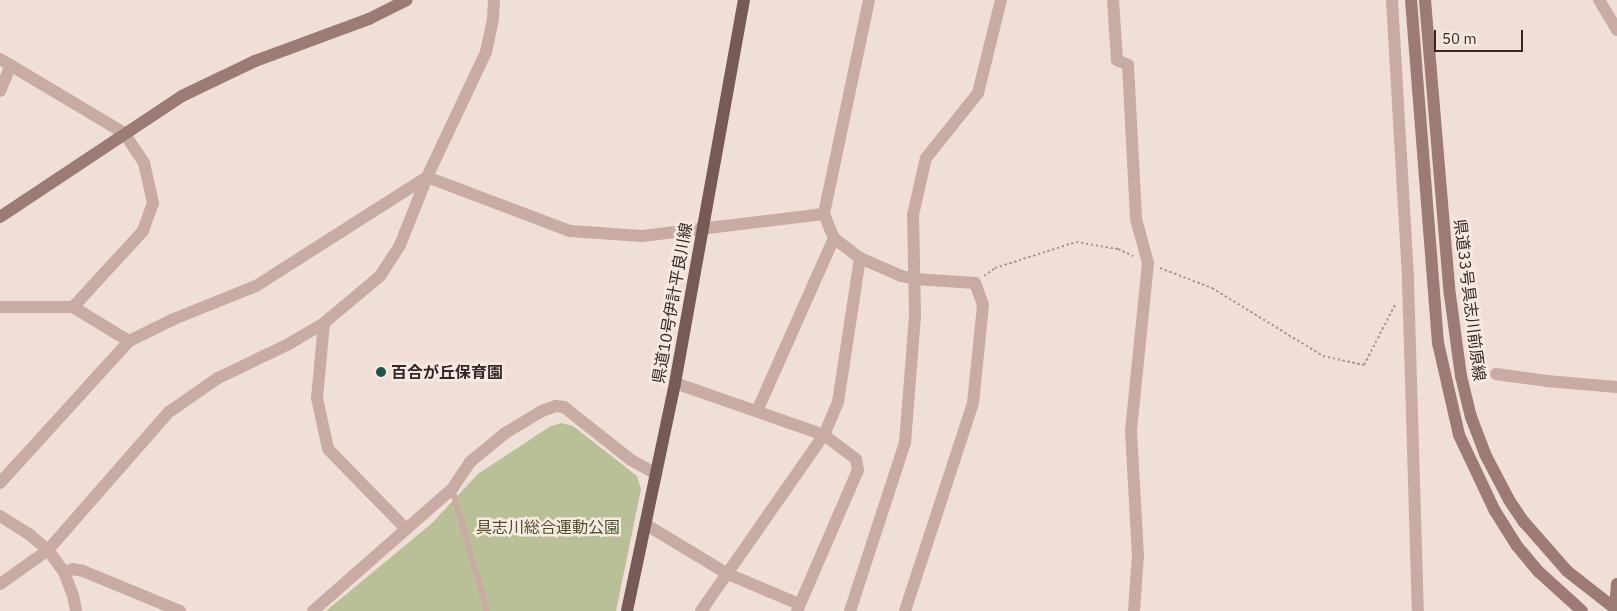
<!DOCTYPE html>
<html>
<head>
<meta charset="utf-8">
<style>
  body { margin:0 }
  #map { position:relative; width:1617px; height:611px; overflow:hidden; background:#f0dfd6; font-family:"IBM Plex Sans","Noto Sans JP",sans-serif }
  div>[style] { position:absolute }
  .green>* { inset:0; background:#b9bf97 }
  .path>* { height:2px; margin-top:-1px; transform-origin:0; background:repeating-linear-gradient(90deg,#b4968d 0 2.5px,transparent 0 5px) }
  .service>* { height:6px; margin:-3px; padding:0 3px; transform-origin:3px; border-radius:3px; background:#c8aca3 }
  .minor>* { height:12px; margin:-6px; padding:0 6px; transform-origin:6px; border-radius:6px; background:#c8aca3 }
  .tertiary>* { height:12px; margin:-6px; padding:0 6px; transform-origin:6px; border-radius:6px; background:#c8aca3 }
  .secondary>* { height:12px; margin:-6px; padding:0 6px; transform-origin:6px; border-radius:6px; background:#9b7b74 }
  .primary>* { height:12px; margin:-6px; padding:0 6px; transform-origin:6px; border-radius:6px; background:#755a56 }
  .dots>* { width:14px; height:14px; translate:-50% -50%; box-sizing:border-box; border:2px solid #f8eae2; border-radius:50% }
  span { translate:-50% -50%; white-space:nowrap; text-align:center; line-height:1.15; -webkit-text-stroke:5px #f8eae2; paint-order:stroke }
  .street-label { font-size:16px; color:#332625 }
  .poi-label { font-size:16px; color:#332625; font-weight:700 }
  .left { translate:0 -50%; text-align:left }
  .park-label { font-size:16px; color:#4a5129 }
  .scale { position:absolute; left:1434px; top:30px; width:89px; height:22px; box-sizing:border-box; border:2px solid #332625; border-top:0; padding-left:6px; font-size:15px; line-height:18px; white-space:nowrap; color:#332625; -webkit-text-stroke:4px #f8eae2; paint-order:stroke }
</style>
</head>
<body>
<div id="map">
  <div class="green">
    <div style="clip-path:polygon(561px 423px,573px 426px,637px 476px,641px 489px,616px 611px,326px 611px,431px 524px,478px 474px,549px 427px)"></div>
  </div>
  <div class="path">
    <div style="left:1160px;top:268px;width:56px;rotate:21deg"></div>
    <div style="left:1212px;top:288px;width:130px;rotate:31.5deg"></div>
    <div style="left:1323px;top:356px;width:42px;rotate:12.4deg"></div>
    <div style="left:1364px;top:365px;width:70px;rotate:-62.7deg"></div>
    <div style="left:984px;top:276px;width:14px;rotate:-36deg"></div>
    <div style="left:995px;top:268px;width:85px;rotate:-17.8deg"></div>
    <div style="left:1076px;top:242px;width:43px;rotate:9.5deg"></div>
    <div style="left:1118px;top:249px;width:17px;rotate:25deg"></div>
  </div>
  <div class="service">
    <div style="left:452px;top:489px;width:127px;rotate:74deg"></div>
  </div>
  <div class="minor">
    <div style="left:869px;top:0;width:219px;rotate:101.9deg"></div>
    <div style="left:824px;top:214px;width:16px;rotate:68deg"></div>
    <div style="left:830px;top:229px;width:10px;rotate:66deg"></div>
    <div style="left:834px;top:238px;width:33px;rotate:38deg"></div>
    <div style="left:860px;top:258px;width:45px;rotate:23.7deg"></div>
    <div style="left:901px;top:276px;width:14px;rotate:12deg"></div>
    <div style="left:915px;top:279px;width:60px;rotate:3.8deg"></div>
    <div style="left:975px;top:283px;width:23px;rotate:70deg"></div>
    <div style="left:983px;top:305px;width:99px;rotate:95.8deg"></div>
    <div style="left:973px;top:403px;width:219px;rotate:108.1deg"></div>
    <div style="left:1113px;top:0;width:60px;rotate:86.2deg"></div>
    <div style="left:1117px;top:60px;width:12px;rotate:24deg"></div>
    <div style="left:1128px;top:65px;width:154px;rotate:87deg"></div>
    <div style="left:1136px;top:219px;width:46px;rotate:74.7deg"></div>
    <div style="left:1148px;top:263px;width:169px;rotate:95.8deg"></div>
    <div style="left:1131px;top:431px;width:124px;rotate:86.8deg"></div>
    <div style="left:1138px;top:555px;width:56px;rotate:94.1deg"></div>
    <div style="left:1392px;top:0;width:280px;rotate:86.7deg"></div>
    <div style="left:1408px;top:280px;width:331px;rotate:88.3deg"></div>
    <div style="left:1599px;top:0;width:35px;rotate:59deg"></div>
    <div style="left:0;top:59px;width:144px;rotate:30.8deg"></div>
    <div style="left:124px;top:133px;width:36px;rotate:56deg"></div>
    <div style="left:144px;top:163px;width:41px;rotate:77.3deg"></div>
    <div style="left:153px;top:203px;width:30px;rotate:110deg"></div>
    <div style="left:143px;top:231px;width:103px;rotate:132.6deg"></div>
    <div style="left:0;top:91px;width:28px;rotate:-67deg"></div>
    <div style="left:427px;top:177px;width:153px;rotate:20.7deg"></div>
    <div style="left:570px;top:231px;width:72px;rotate:4deg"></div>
    <div style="left:642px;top:236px;width:183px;rotate:-6.9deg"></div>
    <div style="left:0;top:307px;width:73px"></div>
    <div style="left:73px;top:307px;width:66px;rotate:31.3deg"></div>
    <div style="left:324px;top:323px;width:75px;rotate:95.3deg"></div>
    <div style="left:317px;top:398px;width:52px;rotate:77.8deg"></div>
    <div style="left:328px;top:449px;width:112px;rotate:45.7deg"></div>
    <div style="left:1496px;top:374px;width:51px;rotate:7.8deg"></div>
    <div style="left:1547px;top:381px;width:70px;rotate:4.9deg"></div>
    <div style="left:675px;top:383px;width:158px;rotate:19.2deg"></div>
    <div style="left:824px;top:435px;width:40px;rotate:37deg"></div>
    <div style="left:856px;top:459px;width:11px;rotate:80deg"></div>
    <div style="left:858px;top:470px;width:154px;rotate:113.4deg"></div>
    <div style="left:757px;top:411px;width:189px;rotate:-66deg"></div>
    <div style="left:0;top:483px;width:192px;rotate:-47.7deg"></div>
    <div style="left:129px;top:341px;width:50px;rotate:-26.1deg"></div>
    <div style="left:174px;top:319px;width:88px;rotate:-21.9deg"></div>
    <div style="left:256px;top:286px;width:203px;rotate:-32.5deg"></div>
    <div style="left:645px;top:524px;width:97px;rotate:31.1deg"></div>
    <div style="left:728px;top:574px;width:77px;rotate:22.9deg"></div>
    <div style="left:0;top:584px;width:59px;rotate:-35.3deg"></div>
    <div style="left:48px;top:550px;width:184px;rotate:-48.8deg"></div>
    <div style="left:169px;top:412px;width:60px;rotate:-34.8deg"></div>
    <div style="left:218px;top:378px;width:76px;rotate:-25.6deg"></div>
    <div style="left:287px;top:345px;width:43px;rotate:-30.7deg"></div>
    <div style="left:324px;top:323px;width:73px;rotate:-40deg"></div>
    <div style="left:380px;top:276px;width:37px;rotate:-57deg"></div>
    <div style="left:400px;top:245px;width:73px;rotate:-68.3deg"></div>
    <div style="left:427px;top:177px;width:138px;rotate:-64.7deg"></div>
    <div style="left:486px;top:52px;width:34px;rotate:-78deg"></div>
    <div style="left:493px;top:19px;width:19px;rotate:-87deg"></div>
    <div style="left:701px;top:611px;width:215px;rotate:-55.1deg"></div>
    <div style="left:824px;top:435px;width:36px;rotate:-67deg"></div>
    <div style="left:838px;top:402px;width:146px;rotate:-81.3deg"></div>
    <div style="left:850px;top:611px;width:177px;rotate:-71.9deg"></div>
    <div style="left:905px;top:443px;width:127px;rotate:-85.5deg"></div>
    <div style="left:915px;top:316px;width:101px;rotate:-91.1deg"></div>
    <div style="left:913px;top:215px;width:58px;rotate:-77.2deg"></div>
    <div style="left:926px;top:158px;width:83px;rotate:-51.3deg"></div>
    <div style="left:978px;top:93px;width:96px;rotate:-76.1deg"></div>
  </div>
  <div class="tertiary">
    <div style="left:0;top:516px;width:36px;rotate:32deg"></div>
    <div style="left:30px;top:535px;width:23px;rotate:40deg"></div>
    <div style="left:48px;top:550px;width:27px;rotate:54deg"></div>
    <div style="left:64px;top:572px;width:25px;rotate:69deg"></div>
    <div style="left:73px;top:595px;width:16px;rotate:79deg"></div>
    <div style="left:64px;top:572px;width:9px;rotate:-18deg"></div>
    <div style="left:73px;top:569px;width:10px;rotate:11deg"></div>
    <div style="left:83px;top:571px;width:105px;rotate:22.4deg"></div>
    <div style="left:313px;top:611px;width:185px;rotate:-41.3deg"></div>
    <div style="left:452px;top:489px;width:32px;rotate:-56deg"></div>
    <div style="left:470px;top:462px;width:44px;rotate:-39.5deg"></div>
    <div style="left:504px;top:434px;width:44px;rotate:-31.2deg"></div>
    <div style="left:542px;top:411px;width:15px;rotate:-20deg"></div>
    <div style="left:556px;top:406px;width:8px;rotate:7deg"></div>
    <div style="left:564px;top:407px;width:85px;rotate:38.3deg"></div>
    <div style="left:631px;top:460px;width:29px;rotate:29deg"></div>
  </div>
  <div class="secondary">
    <div style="left:1411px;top:0;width:344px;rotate:85.5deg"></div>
    <div style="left:1438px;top:343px;width:94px;rotate:77.1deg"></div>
    <div style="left:1459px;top:435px;width:84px;rotate:64.7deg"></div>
    <div style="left:1495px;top:511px;width:41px;rotate:57.8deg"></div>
    <div style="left:1517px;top:546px;width:34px;rotate:50deg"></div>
    <div style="left:1539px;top:572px;width:58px;rotate:42.2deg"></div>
    <div style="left:1425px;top:0;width:296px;rotate:85.2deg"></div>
    <div style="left:1450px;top:295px;width:82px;rotate:82.3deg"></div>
    <div style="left:1461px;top:376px;width:42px;rotate:76.3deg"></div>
    <div style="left:1471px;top:417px;width:40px;rotate:69deg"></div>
    <div style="left:1485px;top:454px;width:52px;rotate:62.4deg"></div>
    <div style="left:1509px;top:500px;width:27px;rotate:56deg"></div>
    <div style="left:1524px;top:522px;width:65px;rotate:48.7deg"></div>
    <div style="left:1567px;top:571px;width:63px;rotate:38deg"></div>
    <div style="left:0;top:217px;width:219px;rotate:-33.6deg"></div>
    <div style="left:182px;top:96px;width:81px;rotate:-25.6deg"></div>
    <div style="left:255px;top:61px;width:121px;rotate:-20.2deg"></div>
    <div style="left:369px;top:19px;width:42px;rotate:-26.6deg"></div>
    <div style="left:1615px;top:611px;width:27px;rotate:-86deg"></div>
  </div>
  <div class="primary">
    <div style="left:627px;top:611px;width:233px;rotate:-78.1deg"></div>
    <div style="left:675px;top:383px;width:389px;rotate:-79.8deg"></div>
  </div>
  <div class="dots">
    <div style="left:381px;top:372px;background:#1b544c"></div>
  </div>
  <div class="street-label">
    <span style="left:1470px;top:300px;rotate:83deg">県道33号具志川前原線</span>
    <span style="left:672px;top:303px;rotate:-80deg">県道10号伊計平良川線</span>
  </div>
  <div class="poi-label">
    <span class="left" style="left:391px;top:372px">百合が丘保育園</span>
  </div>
  <div class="park-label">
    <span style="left:548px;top:527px">具志川総合運動公園</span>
  </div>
  <div class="scale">50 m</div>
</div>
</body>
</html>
